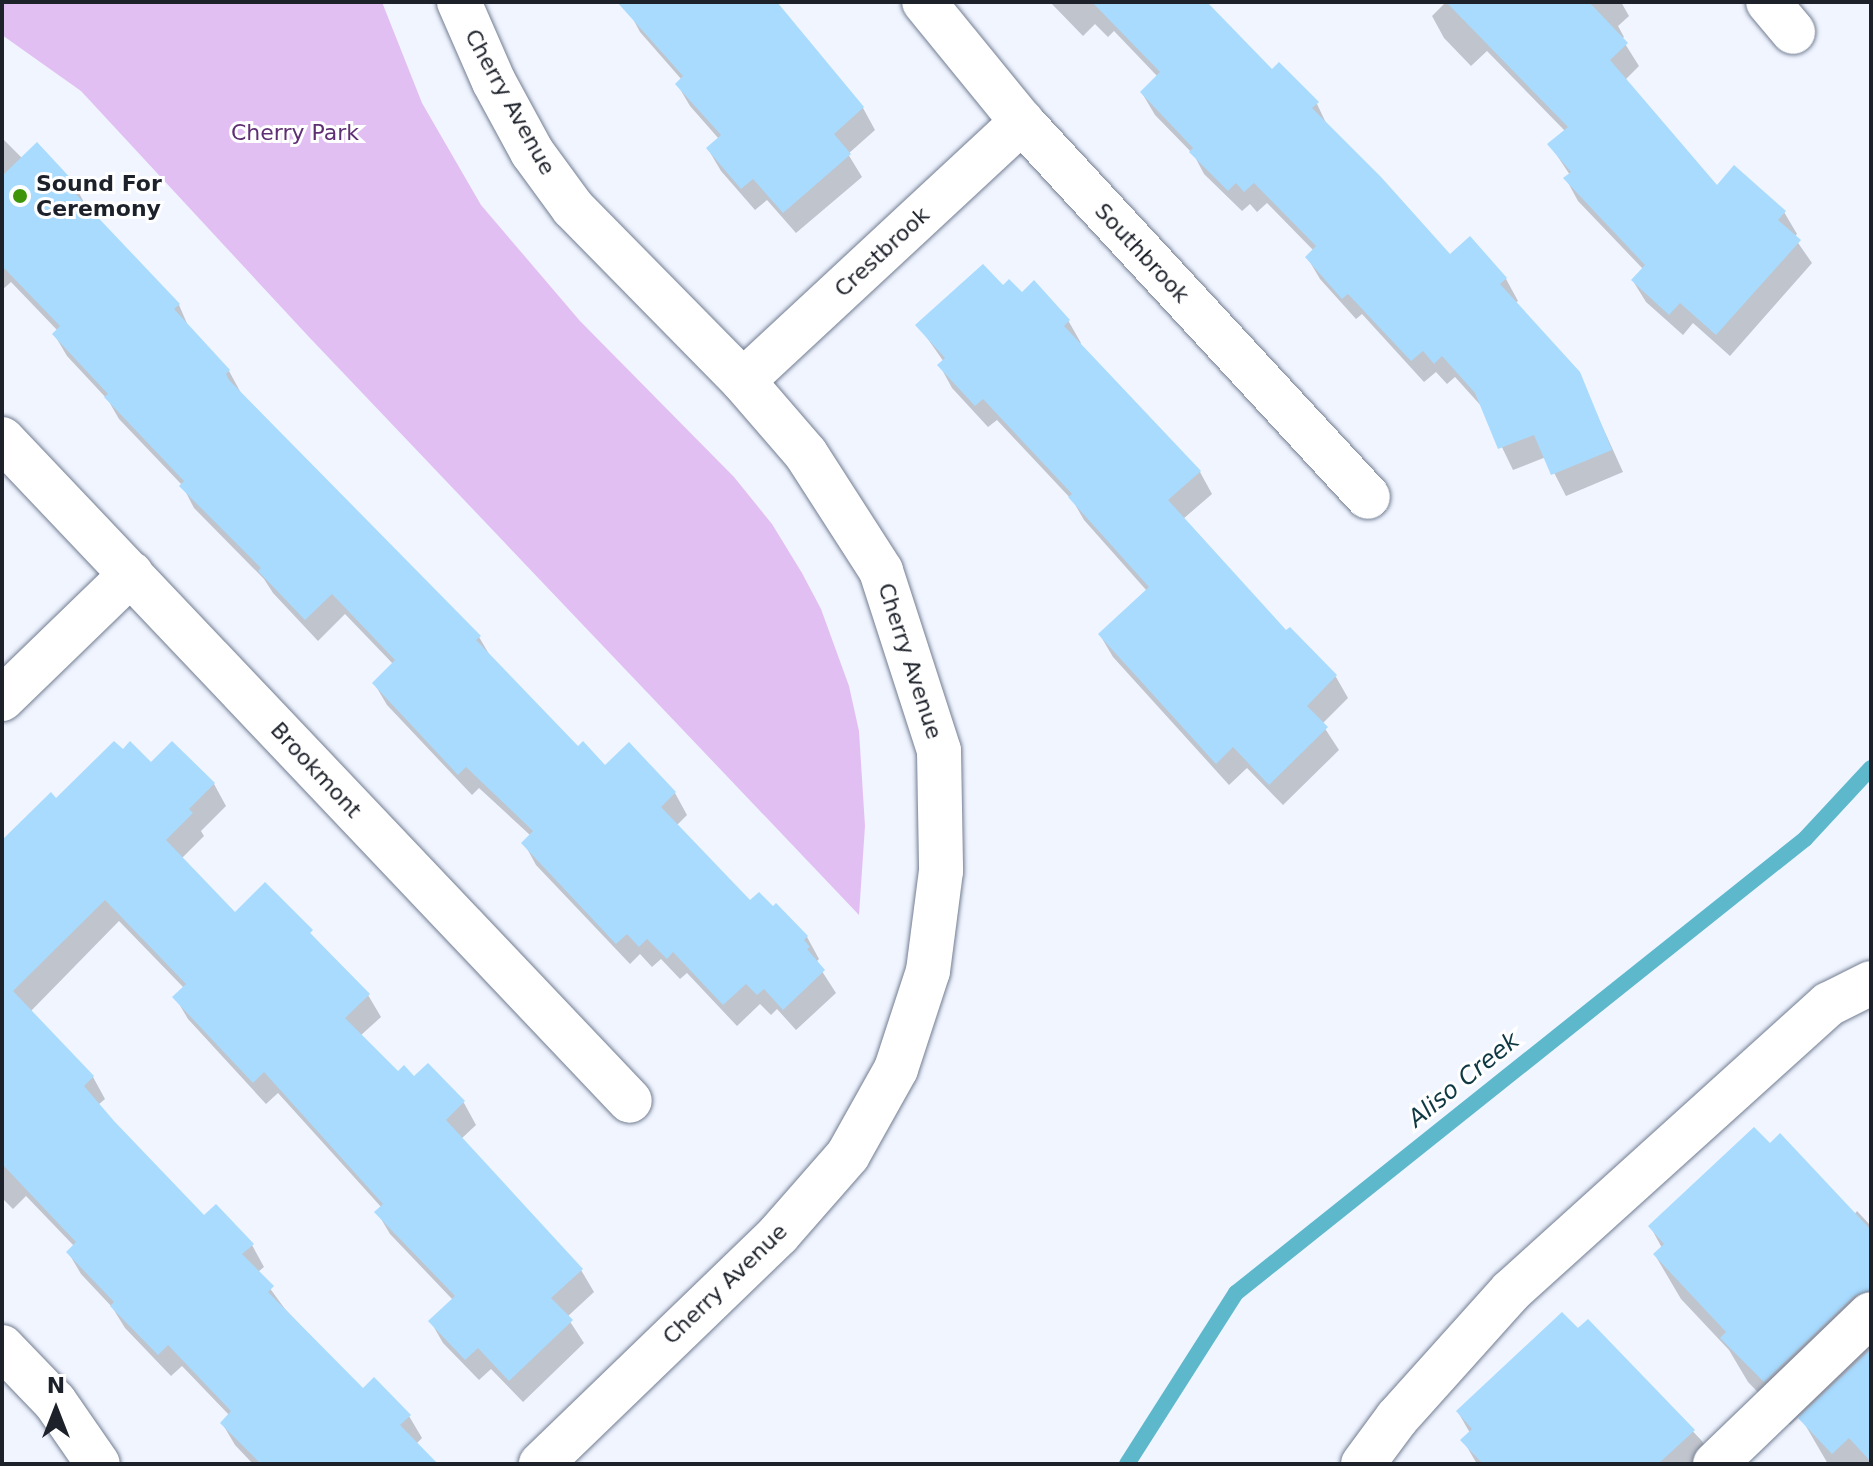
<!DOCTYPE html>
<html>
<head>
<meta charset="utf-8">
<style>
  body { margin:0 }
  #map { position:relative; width:1873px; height:1466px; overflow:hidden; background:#f0f5ff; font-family:"DejaVu Sans",sans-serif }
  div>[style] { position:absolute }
  .green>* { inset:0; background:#e2bff3 }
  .shadow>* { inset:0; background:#0003 }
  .stream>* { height:16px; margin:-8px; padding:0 8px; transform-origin:8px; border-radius:8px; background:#5eb8cc }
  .building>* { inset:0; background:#a8dbfe }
  .roads { filter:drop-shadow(0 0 2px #727d92) drop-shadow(0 0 2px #727d92) }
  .minor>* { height:44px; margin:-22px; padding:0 22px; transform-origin:22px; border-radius:22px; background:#fff }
  .dots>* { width:22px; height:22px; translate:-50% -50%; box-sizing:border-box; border:4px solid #fff; border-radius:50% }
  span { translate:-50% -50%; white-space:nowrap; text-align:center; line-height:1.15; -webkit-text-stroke:6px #fff; paint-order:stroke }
  .street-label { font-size:22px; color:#1d212a }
  .park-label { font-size:22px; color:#5f2f74 }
  .poi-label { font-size:22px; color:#1d212a; font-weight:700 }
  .left { translate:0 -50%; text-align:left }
  .water-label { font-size:24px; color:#0e3942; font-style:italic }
  .frame { position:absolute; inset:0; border:4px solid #1d212a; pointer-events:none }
  .north { position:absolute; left:16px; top:1370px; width:80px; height:80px; -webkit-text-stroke:6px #fff; paint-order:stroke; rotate:0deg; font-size:22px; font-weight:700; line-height:32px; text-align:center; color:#1d212a }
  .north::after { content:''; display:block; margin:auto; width:28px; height:36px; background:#1d212a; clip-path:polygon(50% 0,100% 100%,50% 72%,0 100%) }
</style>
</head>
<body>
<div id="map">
  <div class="green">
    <div style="clip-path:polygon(2px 2px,382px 2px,422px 103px,481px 205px,580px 321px,734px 477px,772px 524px,802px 573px,821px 609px,849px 686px,859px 731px,865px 826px,859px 915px,309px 337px,81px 91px,2px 35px)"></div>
  </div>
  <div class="shadow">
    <div style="clip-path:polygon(624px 2px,774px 2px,863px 108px,875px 130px,848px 154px,862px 177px,796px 233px,767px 200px,755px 210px,721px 171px,708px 149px,719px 139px,690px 106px,677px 84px,682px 80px,640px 32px)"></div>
    <div style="clip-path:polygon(1050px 2px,1205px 2px,1272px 72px,1317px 104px,1328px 127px,1450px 256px,1506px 279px,1518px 301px,1515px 303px,1578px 373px,1623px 472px,1566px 496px,1546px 457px,1513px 470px,1483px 408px,1455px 377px,1447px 384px,1436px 372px,1424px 382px,1362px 314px,1356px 319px,1320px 279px,1307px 257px,1314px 251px,1267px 203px,1257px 212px,1250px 204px,1242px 211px,1204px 174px,1194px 155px,1155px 115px,1142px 93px,1158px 77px,1114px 31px,1108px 37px,1095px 24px,1083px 36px)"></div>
    <div style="clip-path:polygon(1446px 2px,1621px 2px,1629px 16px,1618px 26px,1624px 37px,1622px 39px,1639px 66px,1625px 80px,1716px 188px,1784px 212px,1797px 234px,1794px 237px,1812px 263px,1730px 356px,1693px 323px,1683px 335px,1646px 302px,1633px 281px,1643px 269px,1578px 201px,1566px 179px,1570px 175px,1550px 145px,1565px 131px,1487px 51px,1471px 66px,1444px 38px,1432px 16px)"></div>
    <div style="clip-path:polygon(2px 138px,23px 159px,74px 184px,86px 206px,179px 305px,189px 328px,229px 371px,241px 393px,479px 637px,492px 659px,578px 749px,605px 768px,675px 793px,687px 815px,676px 826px,750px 903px,773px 909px,776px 905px,807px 937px,819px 959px,816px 962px,836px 993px,796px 1030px,777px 1009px,771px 1015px,760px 1004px,737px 1026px,687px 973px,680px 979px,661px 959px,652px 967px,640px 954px,630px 964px,536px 865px,524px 843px,531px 836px,479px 788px,472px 795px,387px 705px,374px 683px,394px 665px,345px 614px,318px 641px,273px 593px,264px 579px,194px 508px,182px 485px,119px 419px,108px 400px,67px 356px,54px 334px,58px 331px,11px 282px,2px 290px)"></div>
    <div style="clip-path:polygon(1034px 283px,1069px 322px,1081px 343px,1079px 345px,1200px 472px,1212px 494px,1183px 519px,1286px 633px,1290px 630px,1336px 677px,1348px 698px,1322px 724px,1339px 750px,1283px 805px,1247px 768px,1229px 785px,1113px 657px,1100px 635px,1147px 591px,1084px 520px,1073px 501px,997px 420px,988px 427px,952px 388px,940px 366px,944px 362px,918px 325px,1003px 288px,1021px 295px)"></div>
    <div style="clip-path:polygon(151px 765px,214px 784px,226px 806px,201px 831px,204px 836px,181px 859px,235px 915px,265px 885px,368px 995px,381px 1017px,360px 1036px,397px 1073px,414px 1078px,427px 1066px,464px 1103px,476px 1125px,461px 1139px,581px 1270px,594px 1292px,567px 1317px,584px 1343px,523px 1402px,491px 1369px,479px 1380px,443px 1343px,431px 1322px,453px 1300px,390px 1234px,377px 1212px,382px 1208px,278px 1093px,266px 1104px,188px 1019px,175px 997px,184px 988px,119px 921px,30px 1012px,93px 1077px,105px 1099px,98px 1105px,204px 1218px,252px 1245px,264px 1267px,258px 1272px,285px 1309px,363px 1391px,409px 1416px,422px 1438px,416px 1444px,433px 1464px,253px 1464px,235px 1445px,222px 1423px,230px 1416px,182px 1366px,171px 1376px,125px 1328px,112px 1307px,81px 1274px,68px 1252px,74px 1246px,26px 1196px,13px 1209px,2px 1198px,2px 882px,56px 801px)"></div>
    <div style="clip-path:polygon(1857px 1211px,1871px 1226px,1871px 1464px,1828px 1464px,1800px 1416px,1790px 1425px,1748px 1382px,1729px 1350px,1681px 1299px,1655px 1255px,1662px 1248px,1650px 1226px,1854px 1215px)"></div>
    <div style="clip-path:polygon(1588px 1321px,1702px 1441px,1716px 1464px,1477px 1464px,1463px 1440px,1470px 1433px,1458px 1412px)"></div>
  </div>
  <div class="stream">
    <div style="left:1127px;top:1464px;width:203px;rotate:-57.5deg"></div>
    <div style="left:1236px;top:1293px;width:728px;rotate:-38.59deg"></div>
    <div style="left:1805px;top:839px;width:97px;rotate:-47.1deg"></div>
  </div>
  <div class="building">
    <div style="clip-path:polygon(617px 2px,777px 2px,864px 107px,834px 134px,851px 154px,783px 213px,753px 179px,741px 189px,706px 148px,721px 135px,675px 84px,683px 76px)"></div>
    <div style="clip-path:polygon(1092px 2px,1207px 2px,1272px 69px,1279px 62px,1319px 102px,1312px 108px,1381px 177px,1450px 254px,1470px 236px,1507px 278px,1500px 284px,1580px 372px,1612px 450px,1551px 475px,1534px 435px,1498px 449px,1475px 393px,1442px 356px,1434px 364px,1423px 351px,1411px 361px,1348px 294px,1342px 299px,1305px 257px,1316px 246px,1254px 183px,1244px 192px,1236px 183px,1228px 191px,1189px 152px,1193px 148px,1140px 92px,1160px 72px)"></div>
    <div style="clip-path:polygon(1446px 2px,1589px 2px,1628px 43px,1610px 60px,1717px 185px,1734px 165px,1786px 211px,1778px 220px,1801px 240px,1716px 335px,1680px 303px,1669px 315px,1631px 280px,1645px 265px,1563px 178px,1571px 172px,1547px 144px,1568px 127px)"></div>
    <div style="clip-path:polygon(37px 142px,75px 183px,70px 188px,180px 304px,174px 309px,230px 370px,226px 374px,229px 380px,481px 636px,476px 640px,578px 746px,583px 741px,605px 765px,629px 742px,676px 792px,661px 807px,750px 900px,759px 892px,773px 906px,776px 903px,808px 936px,804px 940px,810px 947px,807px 949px,825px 970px,783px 1010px,764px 989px,757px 995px,746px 984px,723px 1005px,673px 952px,667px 959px,647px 939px,639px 947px,627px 934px,616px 944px,521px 843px,533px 831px,466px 767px,458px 775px,372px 683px,395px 660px,332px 594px,305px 620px,258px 571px,261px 568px,179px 486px,184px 481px,104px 397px,108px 394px,52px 334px,60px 326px,2px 266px,2px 176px)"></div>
    <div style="clip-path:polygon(983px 264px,1003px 285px,1009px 279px,1022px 292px,1034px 280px,1070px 320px,1064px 326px,1201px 471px,1168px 500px,1286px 630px,1290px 627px,1337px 675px,1307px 706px,1328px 727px,1269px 785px,1233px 747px,1216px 764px,1098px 634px,1149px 587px,1068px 497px,1072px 494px,983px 399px,975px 406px,937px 365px,945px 358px,915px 325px)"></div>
    <div style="clip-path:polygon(114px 741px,123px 749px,130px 741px,151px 762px,172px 741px,215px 783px,189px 809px,193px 813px,166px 840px,235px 912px,265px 882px,313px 930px,310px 933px,370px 994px,345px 1018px,398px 1071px,404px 1065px,414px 1076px,428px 1063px,465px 1101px,446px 1120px,583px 1269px,551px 1298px,573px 1320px,509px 1381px,478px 1348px,465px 1360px,428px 1321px,455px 1296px,374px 1212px,383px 1204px,264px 1072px,253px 1083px,172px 997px,186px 984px,105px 900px,13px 991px,94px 1076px,84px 1086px,114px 1121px,204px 1215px,216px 1204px,254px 1244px,242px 1254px,274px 1286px,268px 1292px,363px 1388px,374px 1377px,411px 1415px,400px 1425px,438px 1464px,261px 1464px,220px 1423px,231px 1411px,168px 1345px,158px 1355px,110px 1306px,114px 1302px,66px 1252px,76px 1242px,2px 1164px,2px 840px,51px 792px,56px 798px)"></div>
    <div style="clip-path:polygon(1754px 1127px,1770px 1143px,1780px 1133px,1871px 1230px,1871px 1290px,1854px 1296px,1764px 1382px,1720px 1338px,1726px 1332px,1653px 1254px,1664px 1244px,1648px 1226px)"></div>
    <div style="clip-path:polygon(1562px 1312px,1578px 1328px,1588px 1319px,1695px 1430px,1658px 1464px,1483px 1464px,1460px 1440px,1472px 1429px,1456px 1411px)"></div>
    <div style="clip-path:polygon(1871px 1349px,1871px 1462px,1849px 1438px,1832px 1454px,1798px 1418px)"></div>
  </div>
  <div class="roads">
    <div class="minor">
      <div style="left:459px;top:2px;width:87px;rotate:66.4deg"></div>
      <div style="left:494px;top:82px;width:80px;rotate:61.5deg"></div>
      <div style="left:532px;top:152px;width:69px;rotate:53.8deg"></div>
      <div style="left:573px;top:208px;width:243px;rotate:45.5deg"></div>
      <div style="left:743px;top:381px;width:96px;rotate:49.2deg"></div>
      <div style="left:806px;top:454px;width:139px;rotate:57.3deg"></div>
      <div style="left:881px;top:571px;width:189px;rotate:72.1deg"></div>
      <div style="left:939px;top:751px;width:120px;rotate:89deg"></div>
      <div style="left:941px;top:871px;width:101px;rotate:97.4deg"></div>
      <div style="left:928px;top:971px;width:103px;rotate:108.1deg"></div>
      <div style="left:896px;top:1069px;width:98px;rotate:119.2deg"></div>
      <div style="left:848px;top:1155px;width:106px;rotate:131.2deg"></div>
      <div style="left:778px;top:1235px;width:330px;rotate:136deg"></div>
      <div style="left:924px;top:2px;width:155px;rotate:50.8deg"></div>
      <div style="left:1022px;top:122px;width:510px;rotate:47.3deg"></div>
      <div style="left:1768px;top:2px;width:39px;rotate:50deg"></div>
      <div style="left:743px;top:381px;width:381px;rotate:-42.9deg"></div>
      <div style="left:2px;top:439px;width:912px;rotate:46.51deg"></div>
      <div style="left:2px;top:699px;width:180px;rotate:-44.1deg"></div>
      <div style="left:2px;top:1347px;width:76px;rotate:46.1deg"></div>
      <div style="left:55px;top:1402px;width:75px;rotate:55.3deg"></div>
      <div style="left:1363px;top:1464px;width:57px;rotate:-53.5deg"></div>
      <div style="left:1397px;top:1418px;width:171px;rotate:-48.1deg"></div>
      <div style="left:1511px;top:1291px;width:428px;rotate:-42.1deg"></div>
      <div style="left:1829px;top:1004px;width:47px;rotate:-26.6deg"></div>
      <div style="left:1715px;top:1464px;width:216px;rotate:-43.9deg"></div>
    </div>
  </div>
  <div class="dots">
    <div style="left:20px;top:196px;background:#3e9509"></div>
  </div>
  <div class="street-label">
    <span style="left:510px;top:102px;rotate:61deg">Cherry Avenue</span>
    <span style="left:882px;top:252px;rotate:-43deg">Crestbrook</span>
    <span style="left:1142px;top:253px;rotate:47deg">Southbrook</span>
    <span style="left:910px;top:661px;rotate:72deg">Cherry Avenue</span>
    <span style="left:316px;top:770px;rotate:47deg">Brookmont</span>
    <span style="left:725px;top:1284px;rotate:-44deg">Cherry Avenue</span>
  </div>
  <div class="park-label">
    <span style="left:295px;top:133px">Cherry Park</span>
  </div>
  <div class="poi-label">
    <span class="left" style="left:36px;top:196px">Sound For<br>Ceremony</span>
  </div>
  <div class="water-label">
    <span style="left:1464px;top:1080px;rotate:-39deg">Aliso Creek</span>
  </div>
  <div class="frame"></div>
  <div class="north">N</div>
</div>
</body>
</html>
